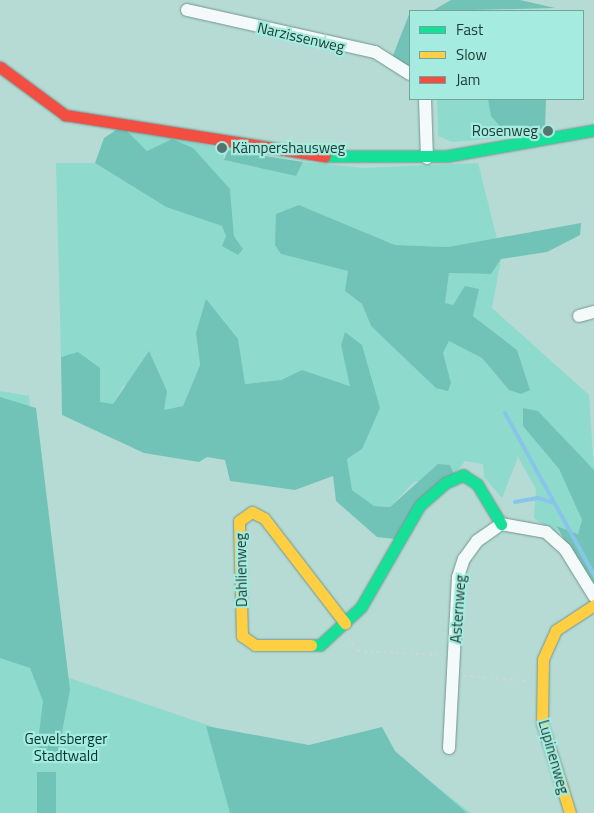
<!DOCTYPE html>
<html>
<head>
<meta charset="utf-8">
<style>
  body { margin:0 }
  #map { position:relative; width:594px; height:813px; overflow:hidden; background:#b5dbd4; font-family:"Titillium Web",sans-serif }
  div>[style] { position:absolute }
  .green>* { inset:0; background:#8edacd }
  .forest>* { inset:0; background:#72c3b7; transform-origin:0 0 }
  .stream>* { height:4px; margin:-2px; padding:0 2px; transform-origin:2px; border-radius:2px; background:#88c5e8 }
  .path>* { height:2px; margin-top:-1px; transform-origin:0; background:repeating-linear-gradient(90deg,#cbd8d5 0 2.5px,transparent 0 6.5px) }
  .roads { filter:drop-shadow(0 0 1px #769590) drop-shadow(0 0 1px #769590) }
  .street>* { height:12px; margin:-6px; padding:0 6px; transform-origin:6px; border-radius:6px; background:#f4faf9 }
  .fast>* { height:11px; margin:-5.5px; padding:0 5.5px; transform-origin:5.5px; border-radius:5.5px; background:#16e098 }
  .slow>* { height:11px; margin:-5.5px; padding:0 5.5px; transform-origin:5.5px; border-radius:5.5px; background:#ffcf43 }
  .jam>* { height:11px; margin:-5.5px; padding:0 5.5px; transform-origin:5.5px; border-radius:5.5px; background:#f24e42 }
  .dots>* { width:14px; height:14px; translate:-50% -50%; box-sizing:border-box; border:2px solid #a5ebdf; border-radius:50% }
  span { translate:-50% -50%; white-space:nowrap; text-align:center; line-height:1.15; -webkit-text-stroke:4.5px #a5ebdf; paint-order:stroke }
  .street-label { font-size:15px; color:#203d38 }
  .poi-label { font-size:15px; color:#203d38 }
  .right { translate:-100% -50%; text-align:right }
  .left { translate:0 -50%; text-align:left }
  .park-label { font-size:15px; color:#003630 }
  .legend { position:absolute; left:409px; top:10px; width:175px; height:90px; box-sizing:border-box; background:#a5ebdf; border:1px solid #70a59c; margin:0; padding:6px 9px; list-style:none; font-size:15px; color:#203d38 }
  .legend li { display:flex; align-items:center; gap:10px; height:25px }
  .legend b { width:25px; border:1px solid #70a59c }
</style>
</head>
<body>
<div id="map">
  <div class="green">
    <div style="clip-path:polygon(437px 99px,488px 99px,492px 116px,509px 137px,452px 142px,438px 136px)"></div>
    <div style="clip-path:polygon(122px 126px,223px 149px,224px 160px,296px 176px,303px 162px,363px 168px,478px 163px,497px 239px,448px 247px,395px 245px,299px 205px,282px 254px,349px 271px,345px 291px,362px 304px,371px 326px,448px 391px,443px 353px,449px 341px,482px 358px,509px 390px,517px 350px,473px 316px,445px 303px,449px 273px,491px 274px,501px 259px,492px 308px,589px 395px,594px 470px,538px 411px,523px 409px,523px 426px,559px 469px,582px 520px,578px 534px,556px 527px,559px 536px,534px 518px,536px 489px,518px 457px,502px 498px,484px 477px,483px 464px,465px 461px,454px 475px,414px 482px,390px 507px,374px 506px,352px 490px,347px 459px,362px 449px,345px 333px,341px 345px,351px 386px,302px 370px,281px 380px,245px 384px,196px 333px,200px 365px,183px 406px,164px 410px,124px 385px,113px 404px,100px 403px,79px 352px,61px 357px,56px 163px,95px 163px,166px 207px,222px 226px,243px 249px,234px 236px,230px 189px,172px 139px,147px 151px)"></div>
    <div style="clip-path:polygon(0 391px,29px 396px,49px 671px,366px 779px,396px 755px,471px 813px,0 813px)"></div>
  </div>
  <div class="forest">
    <div style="clip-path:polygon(451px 0,520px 0,555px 8px,432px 11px)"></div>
    <div style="clip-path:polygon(410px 12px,410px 68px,392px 58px)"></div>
    <div style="clip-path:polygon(488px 99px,546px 99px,545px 128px,509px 137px,491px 116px)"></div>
    <div style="clip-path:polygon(122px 126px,147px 151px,172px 139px,193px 148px,230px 189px,234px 236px,243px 249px,238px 255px,222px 246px,226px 236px,222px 226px,166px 207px,95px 163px,104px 138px)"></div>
    <div style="clip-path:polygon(228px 150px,303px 162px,296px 176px,224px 160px)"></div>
    <div style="clip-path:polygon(299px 205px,395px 245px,448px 247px,581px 223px,580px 235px,547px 252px,501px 259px,491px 274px,449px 273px,445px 303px,453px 305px,465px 286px,479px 289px,473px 316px,517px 350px,530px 390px,521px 394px,509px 390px,482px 358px,449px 341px,443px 353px,451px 383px,448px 391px,436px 388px,371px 326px,362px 304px,345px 291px,348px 271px,281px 254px,275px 245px,276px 214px)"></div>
    <div style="clip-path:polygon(206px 299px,238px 339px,245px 384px,281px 380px,302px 370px,350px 386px,341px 345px,345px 332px,362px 345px,380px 408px,362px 449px,347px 459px,352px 490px,374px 506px,390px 507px,438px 464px,450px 465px,454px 475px,439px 488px,404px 540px,377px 537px,336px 501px,333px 476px,295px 490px,230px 481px,225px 460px,207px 457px,199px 462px,144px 453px,62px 415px,61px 357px,78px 352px,100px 368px,100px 402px,113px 404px,149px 351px,167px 391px,164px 410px,183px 406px,200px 365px,196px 333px)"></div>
    <div style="clip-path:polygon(0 397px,36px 408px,70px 690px,57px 759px,36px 758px,43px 701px,30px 668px,0 658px)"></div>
    <div style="clip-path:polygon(523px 408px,538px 411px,594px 470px,594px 588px,556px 526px,578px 534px,582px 520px,559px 469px,523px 426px)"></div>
    <div style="clip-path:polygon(206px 726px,309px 745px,382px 727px,395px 751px,467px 813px,230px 813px)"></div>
    <div style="left:37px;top:772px;width:19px;height:41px"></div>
  </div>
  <div class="stream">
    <div style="left:505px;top:413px;width:185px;rotate:61.2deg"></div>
    <div style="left:515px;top:502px;width:23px;rotate:-10deg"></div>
    <div style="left:538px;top:498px;width:17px;rotate:17deg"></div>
  </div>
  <div class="path">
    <div style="left:348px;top:639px;width:16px;rotate:50deg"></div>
    <div style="left:358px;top:651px;width:84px;rotate:2.7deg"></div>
    <div style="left:464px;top:676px;width:65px;rotate:4.4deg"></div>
  </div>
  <div class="roads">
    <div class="street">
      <div style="left:187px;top:10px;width:193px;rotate:12.6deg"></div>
      <div style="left:375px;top:52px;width:41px;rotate:32.2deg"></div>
      <div style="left:425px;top:99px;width:59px;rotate:88.1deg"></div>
      <div style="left:579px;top:316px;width:16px;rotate:-15deg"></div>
      <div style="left:449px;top:748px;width:171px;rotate:-87deg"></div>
      <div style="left:458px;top:577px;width:19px;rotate:-72deg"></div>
      <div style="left:464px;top:559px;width:22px;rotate:-54deg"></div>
      <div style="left:477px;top:541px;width:29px;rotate:-35deg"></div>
      <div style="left:501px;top:524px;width:46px;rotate:10.1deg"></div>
      <div style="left:546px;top:532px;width:25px;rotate:42deg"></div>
      <div style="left:565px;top:549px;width:55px;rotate:58.3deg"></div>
    </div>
    <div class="fast">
      <div style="left:325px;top:156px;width:122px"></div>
      <div style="left:447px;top:156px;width:149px;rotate:-10deg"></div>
      <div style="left:311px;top:645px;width:9px"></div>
      <div style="left:320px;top:645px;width:56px;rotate:-42.8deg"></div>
      <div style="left:361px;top:607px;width:118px;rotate:-60deg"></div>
      <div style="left:420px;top:505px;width:33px;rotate:-41deg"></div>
      <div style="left:445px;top:483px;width:20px;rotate:-24deg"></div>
      <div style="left:463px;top:475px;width:17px;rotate:33deg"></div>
      <div style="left:477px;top:484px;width:47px;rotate:59deg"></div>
    </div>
    <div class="slow">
      <div style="left:311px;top:645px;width:56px;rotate:180deg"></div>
      <div style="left:255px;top:645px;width:16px;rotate:-145deg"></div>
      <div style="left:242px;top:636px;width:115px;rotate:-91.5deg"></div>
      <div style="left:239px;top:521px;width:16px;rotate:-35deg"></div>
      <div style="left:252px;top:512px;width:13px;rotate:27deg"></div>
      <div style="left:264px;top:518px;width:133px;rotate:52.4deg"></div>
      <div style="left:570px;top:813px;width:94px;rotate:-107.3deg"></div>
      <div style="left:542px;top:723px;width:64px;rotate:-89.1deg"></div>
      <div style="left:543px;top:659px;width:32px;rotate:-66deg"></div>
      <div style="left:556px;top:630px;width:45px;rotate:-33.3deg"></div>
    </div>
    <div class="jam">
      <div style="left:0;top:67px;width:81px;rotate:36.4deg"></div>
      <div style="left:65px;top:115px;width:263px;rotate:9deg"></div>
    </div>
  </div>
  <div class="dots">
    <div style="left:548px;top:131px;background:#54746f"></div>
    <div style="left:222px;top:148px;background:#54746f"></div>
  </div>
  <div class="street-label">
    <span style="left:301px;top:37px;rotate:13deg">Narzissenweg</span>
    <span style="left:241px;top:570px;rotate:-91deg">Dahlienweg</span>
    <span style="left:458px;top:609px;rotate:-86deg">Asternweg</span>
    <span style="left:554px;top:757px;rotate:74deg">Lupinenweg</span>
  </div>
  <div class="poi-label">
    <span class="right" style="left:538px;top:131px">Rosenweg</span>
    <span class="left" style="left:232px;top:148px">Kämpershausweg</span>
  </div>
  <div class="park-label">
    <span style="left:66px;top:747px">Gevelsberger<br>Stadtwald</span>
  </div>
  <ul class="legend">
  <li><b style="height:6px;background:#16e098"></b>Fast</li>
  <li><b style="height:6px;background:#ffcf43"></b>Slow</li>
  <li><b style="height:6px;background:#f24e42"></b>Jam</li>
  </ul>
</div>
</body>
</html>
